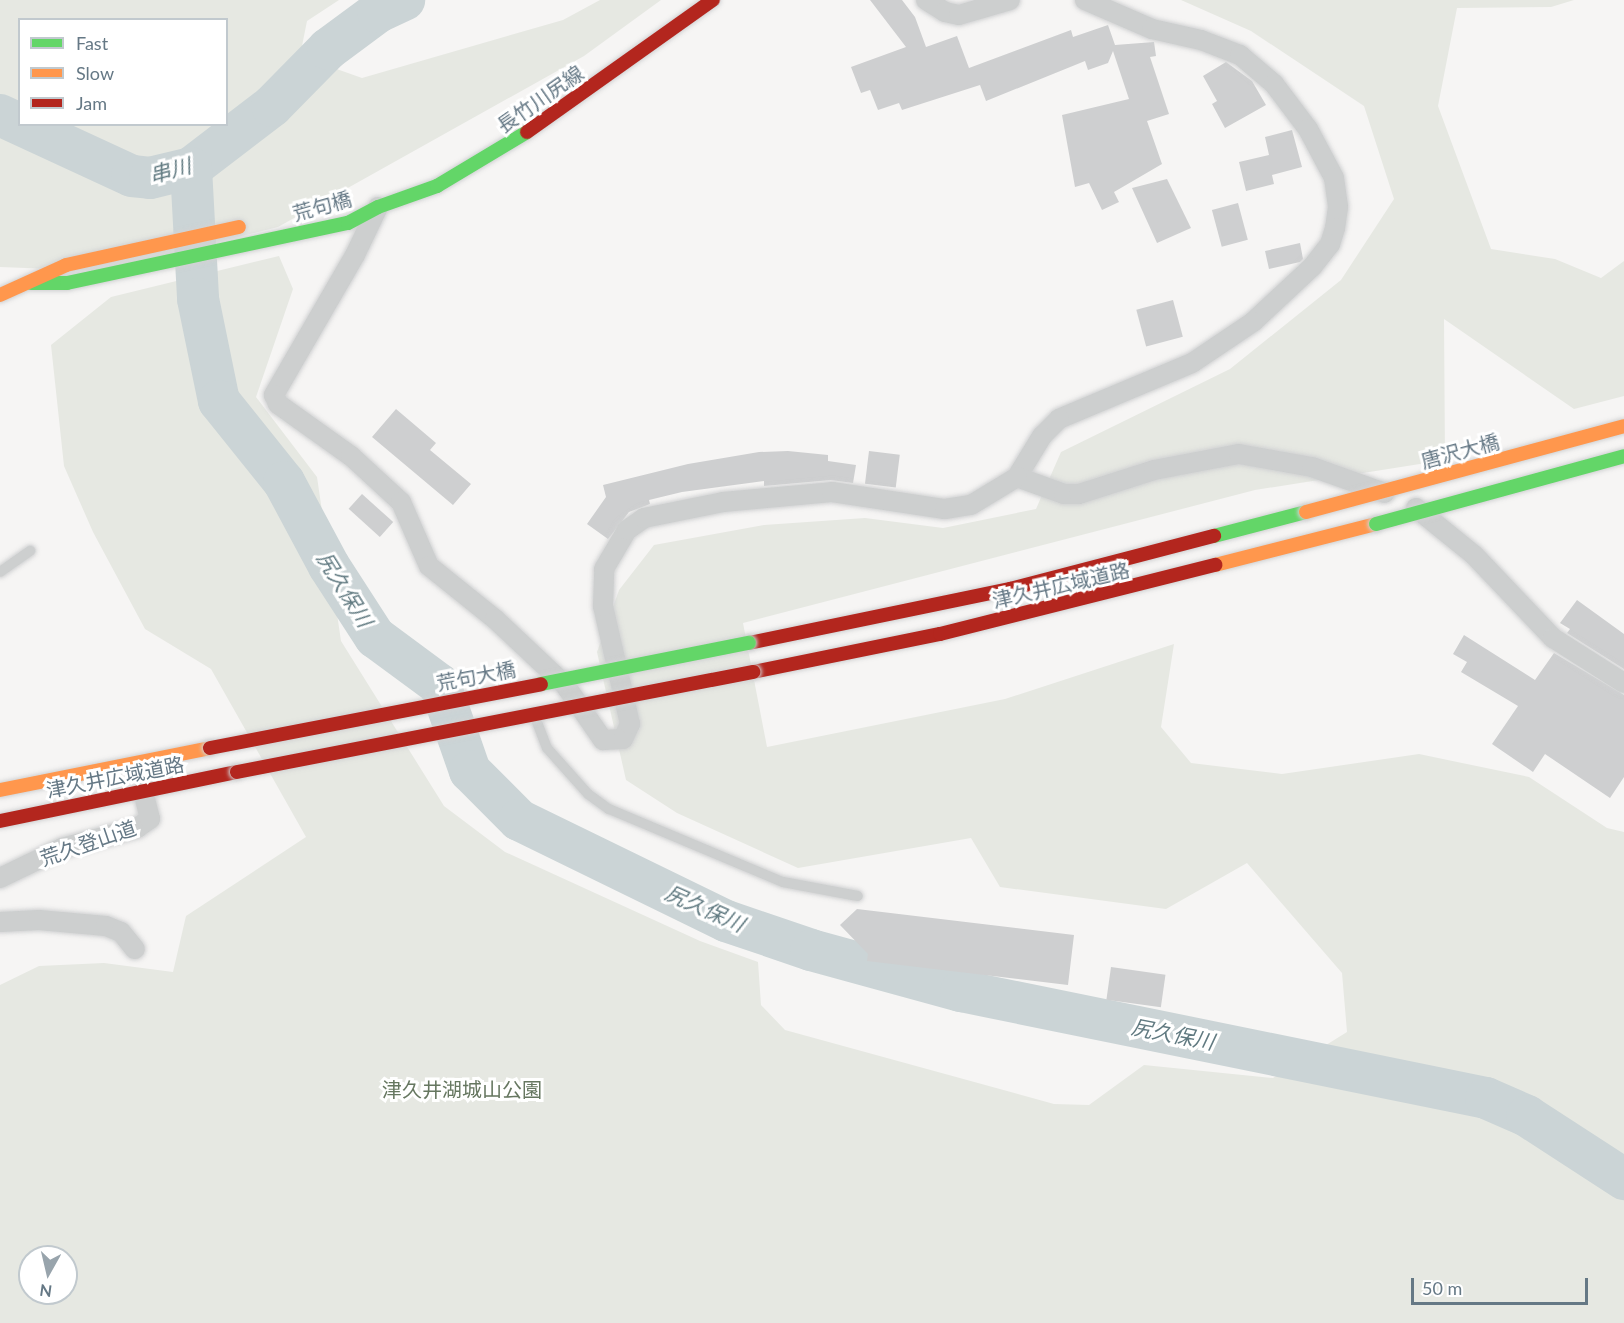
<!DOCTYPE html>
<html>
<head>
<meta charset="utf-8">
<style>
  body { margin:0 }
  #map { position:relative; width:1624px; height:1323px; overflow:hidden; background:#f6f5f4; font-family:Lato,"Noto Sans JP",sans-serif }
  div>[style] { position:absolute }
  .green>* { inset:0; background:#e6e8e2 }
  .river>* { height:42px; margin:-21px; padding:0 21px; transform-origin:21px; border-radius:21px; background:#cbd4d6 }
  .building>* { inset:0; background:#cecfd0; transform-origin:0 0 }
  .roads { filter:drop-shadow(0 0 2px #d1d2d3) drop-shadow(0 0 2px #d1d2d3) }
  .lane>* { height:10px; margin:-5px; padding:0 5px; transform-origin:5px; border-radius:5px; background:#cdcfcf }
  .street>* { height:20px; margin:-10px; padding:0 10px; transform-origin:10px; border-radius:10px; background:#cdcfcf }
  .fast>* { height:14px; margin:-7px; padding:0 7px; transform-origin:7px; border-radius:7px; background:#63d668 }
  .slow>* { height:14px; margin:-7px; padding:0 7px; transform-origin:7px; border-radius:7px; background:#ff974d }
  .jam>* { height:14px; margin:-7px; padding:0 7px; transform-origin:7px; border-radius:7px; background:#b3261e }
  .bridges { filter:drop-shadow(0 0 2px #d1d2d3) drop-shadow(0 0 2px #d1d2d3) }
  .fast-bridge>* { height:14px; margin:-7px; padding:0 7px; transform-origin:7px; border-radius:7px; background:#63d668 }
  .slow-bridge>* { height:14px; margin:-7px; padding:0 7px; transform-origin:7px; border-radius:7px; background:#ff974d }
  .jam-bridge>* { height:14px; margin:-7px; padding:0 7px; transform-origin:7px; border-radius:7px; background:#b3261e }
  span { translate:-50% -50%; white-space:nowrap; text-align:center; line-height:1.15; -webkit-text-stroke:6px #fff; paint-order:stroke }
  .street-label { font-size:20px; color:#657885 }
  .park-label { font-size:20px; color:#667760 }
  .water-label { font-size:21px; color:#617a81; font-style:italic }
  .legend { position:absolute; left:18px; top:18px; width:210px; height:108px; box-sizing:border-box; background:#fff; border:2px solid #c1c9ce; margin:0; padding:8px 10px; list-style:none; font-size:18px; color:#657885 }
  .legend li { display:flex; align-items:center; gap:12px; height:30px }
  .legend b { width:30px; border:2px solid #c1c9ce }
  .north { position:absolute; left:18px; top:1245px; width:60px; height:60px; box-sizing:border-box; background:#fff; border:2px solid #c1c9ce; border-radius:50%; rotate:188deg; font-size:16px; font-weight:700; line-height:24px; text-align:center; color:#657885 }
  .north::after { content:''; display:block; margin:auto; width:21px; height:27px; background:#98a4ac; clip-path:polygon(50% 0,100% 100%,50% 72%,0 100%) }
  .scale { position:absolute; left:1411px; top:1278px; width:177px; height:27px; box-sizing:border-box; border:3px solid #657885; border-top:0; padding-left:8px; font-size:18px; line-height:21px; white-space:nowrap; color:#657885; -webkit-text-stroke:4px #fff; paint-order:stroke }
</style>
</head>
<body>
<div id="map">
  <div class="green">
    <div style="clip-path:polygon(evenodd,0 0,339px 0,307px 21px,300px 56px,362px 78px,563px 20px,600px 0,661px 0,584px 56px,278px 227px,102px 271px,0 267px,0 0,20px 20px,226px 20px,226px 124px,20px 124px,20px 20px)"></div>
    <div style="clip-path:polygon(evenodd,1181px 0,1574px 0,1551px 7px,1457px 8px,1438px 106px,1491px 249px,1555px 259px,1601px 278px,1624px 261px,1624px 396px,1574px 409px,1444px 319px,1445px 460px,1255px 490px,743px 623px,767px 747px,1005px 699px,1174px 644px,1161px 727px,1191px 763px,1282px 774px,1419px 754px,1529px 777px,1607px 828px,1624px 832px,1624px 1323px,0 1323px,0 985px,39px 966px,104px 963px,173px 972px,186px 916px,306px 837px,211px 669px,145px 629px,93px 532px,64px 466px,51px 345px,111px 297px,279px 256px,293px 289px,256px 397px,317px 477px,341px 641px,444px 806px,505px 852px,700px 941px,758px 962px,761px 1005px,785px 1030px,1054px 1104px,1089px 1105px,1144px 1065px,1273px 1078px,1347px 1032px,1342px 973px,1247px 863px,1166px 909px,1000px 887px,971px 838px,798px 868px,677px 813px,626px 780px,597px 652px,619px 590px,654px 545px,764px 525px,865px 518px,943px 528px,1036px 509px,1061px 452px,1230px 369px,1341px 280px,1394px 199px,1364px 106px,1251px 31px,1181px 0,30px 1257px,66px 1257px,66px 1293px,30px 1293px,30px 1257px)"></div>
  </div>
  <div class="river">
    <div style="left:0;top:115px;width:145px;rotate:24.8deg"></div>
    <div style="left:132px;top:176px;width:18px;rotate:6deg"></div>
    <div style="left:150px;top:178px;width:42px;rotate:-13.7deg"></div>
    <div style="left:191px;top:168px;width:102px;rotate:-37.4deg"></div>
    <div style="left:272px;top:106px;width:80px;rotate:-45.5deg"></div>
    <div style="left:328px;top:49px;width:62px;rotate:-36.5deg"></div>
    <div style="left:378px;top:12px;width:29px;rotate:-25deg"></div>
    <div style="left:191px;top:168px;width:131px;rotate:86.9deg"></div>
    <div style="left:198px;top:299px;width:104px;rotate:78.4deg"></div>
    <div style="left:219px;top:401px;width:104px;rotate:51.3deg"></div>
    <div style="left:284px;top:482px;width:95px;rotate:61.8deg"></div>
    <div style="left:329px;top:566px;width:85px;rotate:57.1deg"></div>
    <div style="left:375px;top:637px;width:81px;rotate:36.4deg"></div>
    <div style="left:440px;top:685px;width:91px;rotate:70.8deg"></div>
    <div style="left:470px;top:771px;width:69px;rotate:45deg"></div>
    <div style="left:519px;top:820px;width:230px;rotate:26deg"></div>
    <div style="left:726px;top:921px;width:90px;rotate:18.8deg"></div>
    <div style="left:811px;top:950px;width:156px;rotate:15.3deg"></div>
    <div style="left:961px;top:991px;width:536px;rotate:11.52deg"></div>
    <div style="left:1486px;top:1098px;width:45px;rotate:23.7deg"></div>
    <div style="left:1527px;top:1116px;width:116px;rotate:33deg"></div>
  </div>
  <div class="building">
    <div style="clip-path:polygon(870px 0,902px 0,915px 17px,926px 47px,957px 36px,969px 68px,1071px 30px,1073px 37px,1108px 25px,1115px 45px,1154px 42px,1156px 56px,1150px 57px,1169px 114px,1147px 121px,1162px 164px,1114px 192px,1119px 202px,1102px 210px,1089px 183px,1075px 187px,1062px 115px,1129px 99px,1113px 51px,1108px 63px,1088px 70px,1085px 61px,986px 101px,980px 85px,902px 110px,899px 103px,878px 110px,870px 90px,861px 93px,851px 67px,906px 47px)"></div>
    <div style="clip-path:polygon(1226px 62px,1252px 81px,1266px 105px,1225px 128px,1212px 104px,1217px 101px,1203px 76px)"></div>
    <div style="clip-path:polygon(1292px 130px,1302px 167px,1272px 175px,1274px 184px,1246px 191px,1239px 162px,1269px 155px,1265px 137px)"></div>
    <div style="clip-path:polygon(1167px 179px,1191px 228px,1157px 243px,1132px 188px)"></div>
    <div style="left:1238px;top:203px;width:38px;height:27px;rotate:75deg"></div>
    <div style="clip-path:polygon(1300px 243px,1303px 259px,1300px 262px,1269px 269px,1265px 251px)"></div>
    <div style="left:1173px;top:300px;width:38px;height:38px;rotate:75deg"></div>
    <div style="clip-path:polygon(396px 409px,436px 443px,430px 450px,471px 484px,453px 505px,372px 437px)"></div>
    <div style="clip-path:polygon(788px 451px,828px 455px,828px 461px,856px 465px,853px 483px,831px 480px,764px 486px,764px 481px,682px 492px,649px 500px,650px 504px,629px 512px,608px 539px,587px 524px,606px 497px,603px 485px,688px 464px,759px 452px)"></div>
    <div style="left:869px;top:451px;width:31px;height:33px;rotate:7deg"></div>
    <div style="left:362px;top:494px;width:42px;height:20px;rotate:42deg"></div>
    <div style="clip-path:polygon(1577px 600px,1624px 634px,1624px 669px,1567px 633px,1570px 629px,1560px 623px)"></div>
    <div style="clip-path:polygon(1464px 635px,1535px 680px,1554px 653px,1624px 695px,1624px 777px,1610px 798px,1545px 754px,1533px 772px,1492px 744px,1518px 706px,1461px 672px,1467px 662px,1453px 654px)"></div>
    <div style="clip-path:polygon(857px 909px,1074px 935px,1068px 985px,867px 961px,868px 954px,840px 925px)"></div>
    <div style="left:1111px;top:967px;width:55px;height:33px;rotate:8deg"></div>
  </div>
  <div class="roads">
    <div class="lane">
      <div style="left:0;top:572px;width:37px;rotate:-35deg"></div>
      <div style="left:535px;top:717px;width:33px;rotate:69deg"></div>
      <div style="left:547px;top:748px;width:62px;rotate:48.3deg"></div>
      <div style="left:588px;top:794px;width:26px;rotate:36deg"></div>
      <div style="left:609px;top:809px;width:189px;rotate:22.8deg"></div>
      <div style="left:783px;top:882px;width:76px;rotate:10.6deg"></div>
    </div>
    <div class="street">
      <div style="left:926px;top:0;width:22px;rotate:32deg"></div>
      <div style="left:945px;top:12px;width:14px;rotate:12deg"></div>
      <div style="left:959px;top:15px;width:53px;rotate:-16.4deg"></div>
      <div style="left:1085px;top:0;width:73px;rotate:23.4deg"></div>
      <div style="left:1152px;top:29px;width:50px;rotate:12.7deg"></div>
      <div style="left:1201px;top:40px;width:42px;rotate:21deg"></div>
      <div style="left:1240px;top:55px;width:45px;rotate:40.5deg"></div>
      <div style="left:1274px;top:84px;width:56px;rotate:52.9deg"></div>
      <div style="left:1308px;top:129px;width:55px;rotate:62deg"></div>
      <div style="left:1334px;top:178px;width:29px;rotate:82deg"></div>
      <div style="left:1338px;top:207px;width:21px;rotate:98deg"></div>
      <div style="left:1335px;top:228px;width:17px;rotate:107deg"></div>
      <div style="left:1330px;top:244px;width:28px;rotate:128deg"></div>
      <div style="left:1313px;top:266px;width:82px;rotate:137deg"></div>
      <div style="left:1253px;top:322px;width:73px;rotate:146.1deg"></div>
      <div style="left:1192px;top:363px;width:144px;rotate:157.2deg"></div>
      <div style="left:1059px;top:419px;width:24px;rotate:135deg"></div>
      <div style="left:1042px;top:436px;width:48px;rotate:121.4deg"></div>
      <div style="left:1017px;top:477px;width:50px;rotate:19.9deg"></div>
      <div style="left:1064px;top:494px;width:15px"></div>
      <div style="left:1079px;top:494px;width:79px;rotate:-17.7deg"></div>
      <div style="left:1154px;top:470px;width:86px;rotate:-10.7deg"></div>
      <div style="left:1239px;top:454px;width:74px;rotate:10.1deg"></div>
      <div style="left:1312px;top:467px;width:77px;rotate:19.6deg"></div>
      <div style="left:378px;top:207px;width:53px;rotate:115.6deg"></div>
      <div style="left:355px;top:255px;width:162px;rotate:120.1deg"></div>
      <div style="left:274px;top:395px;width:10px;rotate:66deg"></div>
      <div style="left:278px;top:404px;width:90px;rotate:35.5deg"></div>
      <div style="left:351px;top:456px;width:68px;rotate:42.6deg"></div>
      <div style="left:401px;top:502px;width:70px;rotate:66.4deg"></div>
      <div style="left:429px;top:566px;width:85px;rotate:38.8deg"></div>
      <div style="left:495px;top:619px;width:96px;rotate:43.3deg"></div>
      <div style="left:565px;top:685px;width:67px;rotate:55.4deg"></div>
      <div style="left:603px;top:740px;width:20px;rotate:-3deg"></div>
      <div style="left:623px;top:739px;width:17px;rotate:-65deg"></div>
      <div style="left:630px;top:724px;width:121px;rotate:-102.9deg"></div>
      <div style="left:603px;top:606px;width:37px;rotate:-88deg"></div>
      <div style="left:604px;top:569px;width:45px;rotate:-59.5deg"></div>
      <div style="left:627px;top:530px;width:21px;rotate:-35deg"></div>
      <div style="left:644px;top:518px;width:81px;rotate:-11.4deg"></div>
      <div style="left:723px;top:502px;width:109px;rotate:-5.2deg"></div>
      <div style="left:832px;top:492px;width:114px;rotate:8.6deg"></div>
      <div style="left:945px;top:509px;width:26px;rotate:-9deg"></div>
      <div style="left:971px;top:505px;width:54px;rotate:-31.3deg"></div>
      <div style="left:1416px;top:508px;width:75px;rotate:39deg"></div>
      <div style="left:1474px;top:555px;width:115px;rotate:46.4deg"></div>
      <div style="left:1553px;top:638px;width:84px;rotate:32.4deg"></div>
      <div style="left:0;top:878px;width:69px;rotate:-25.8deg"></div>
      <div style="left:62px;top:848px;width:78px;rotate:-14.9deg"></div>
      <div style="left:137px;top:828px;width:16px;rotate:-35deg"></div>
      <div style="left:150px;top:819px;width:29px;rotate:-104deg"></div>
      <div style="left:0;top:922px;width:39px;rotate:-3deg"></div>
      <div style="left:39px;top:920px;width:67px;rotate:5.1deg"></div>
      <div style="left:106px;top:926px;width:16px;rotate:22deg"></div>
      <div style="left:121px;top:932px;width:22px;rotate:51deg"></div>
    </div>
    <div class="fast">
      <div style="left:31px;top:283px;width:36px"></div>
      <div style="left:67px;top:283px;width:287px;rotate:-12.1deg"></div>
      <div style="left:348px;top:223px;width:34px;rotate:-28deg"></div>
      <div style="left:378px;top:207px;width:63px;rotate:-19.6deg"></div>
      <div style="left:437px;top:186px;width:105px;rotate:-31deg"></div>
      <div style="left:1214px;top:536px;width:95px;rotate:-14.6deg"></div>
    </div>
    <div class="slow">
      <div style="left:0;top:295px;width:72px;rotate:-24.4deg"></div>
      <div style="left:66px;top:265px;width:177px;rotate:-12.4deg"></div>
      <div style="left:1215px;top:565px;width:166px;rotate:-14.3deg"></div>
      <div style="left:0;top:790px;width:214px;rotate:-11.3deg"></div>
    </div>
    <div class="jam">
      <div style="left:527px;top:132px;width:228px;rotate:-35.4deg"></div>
      <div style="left:749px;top:643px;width:267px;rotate:-11.7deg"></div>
      <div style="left:1010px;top:589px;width:211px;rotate:-14.6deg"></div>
      <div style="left:753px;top:672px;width:191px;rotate:-11.5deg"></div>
      <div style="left:940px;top:634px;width:284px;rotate:-14.1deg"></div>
      <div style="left:0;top:821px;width:242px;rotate:-11.7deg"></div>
    </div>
  </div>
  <div class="bridges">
    <div class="fast-bridge">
      <div style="left:1376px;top:524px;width:257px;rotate:-15.3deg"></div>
      <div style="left:541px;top:684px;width:212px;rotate:-11.2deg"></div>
    </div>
    <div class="slow-bridge">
      <div style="left:1306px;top:512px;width:329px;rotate:-15.1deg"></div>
    </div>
    <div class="jam-bridge">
      <div style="left:210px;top:748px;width:337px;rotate:-10.9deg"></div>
      <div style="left:237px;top:772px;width:526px;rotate:-10.97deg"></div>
    </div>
  </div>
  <div class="street-label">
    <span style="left:540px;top:99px;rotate:-35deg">長竹川尻線</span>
    <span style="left:322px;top:206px;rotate:-16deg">荒句橋</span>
    <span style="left:1460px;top:451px;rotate:-15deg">唐沢大橋</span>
    <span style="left:1061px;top:585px;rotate:-13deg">津久井広域道路</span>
    <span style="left:476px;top:676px;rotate:-11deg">荒句大橋</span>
    <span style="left:115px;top:777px;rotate:-11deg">津久井広域道路</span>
    <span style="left:88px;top:843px;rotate:-19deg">荒久登山道</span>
  </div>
  <div class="park-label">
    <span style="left:462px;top:1089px">津久井湖城山公園</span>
  </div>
  <div class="water-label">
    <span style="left:170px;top:170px;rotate:-15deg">串川</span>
    <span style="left:345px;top:589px;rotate:58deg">尻久保川</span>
    <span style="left:705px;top:908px;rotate:24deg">尻久保川</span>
    <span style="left:1173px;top:1034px;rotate:11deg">尻久保川</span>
  </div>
  <ul class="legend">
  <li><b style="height:8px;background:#63d668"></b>Fast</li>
  <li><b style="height:8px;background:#ff974d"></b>Slow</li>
  <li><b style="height:8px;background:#b3261e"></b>Jam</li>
  </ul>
  <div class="north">N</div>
  <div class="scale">50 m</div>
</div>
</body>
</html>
